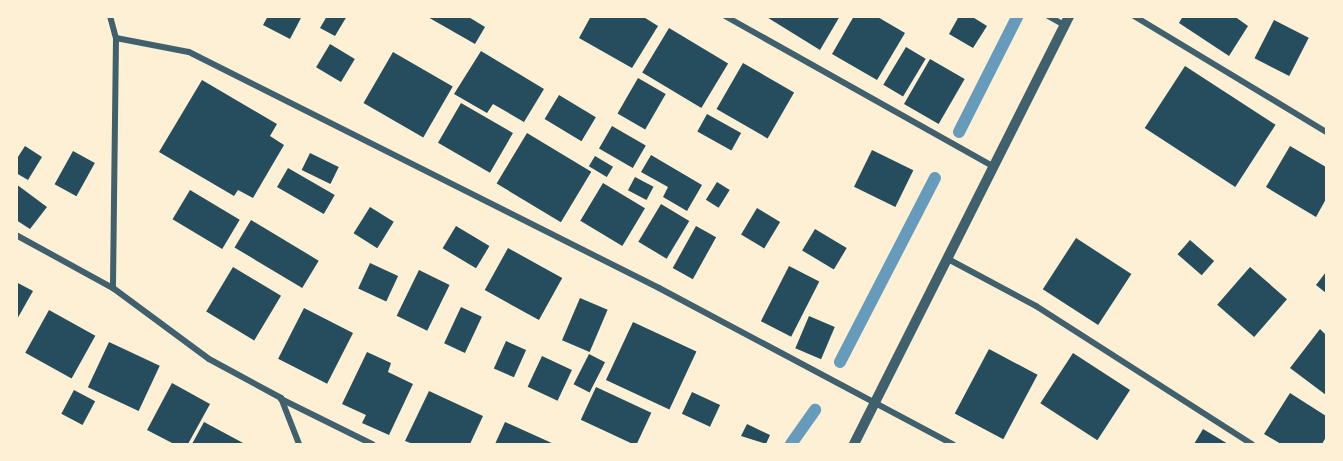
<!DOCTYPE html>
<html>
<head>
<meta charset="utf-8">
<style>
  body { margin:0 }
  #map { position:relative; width:1343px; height:461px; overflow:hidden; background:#fdf0d5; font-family:"Times New Roman",serif }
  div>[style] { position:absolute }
  .stream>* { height:12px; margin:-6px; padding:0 6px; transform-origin:6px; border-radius:6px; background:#669bbc }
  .building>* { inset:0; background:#264d5e; transform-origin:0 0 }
  .minor>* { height:6px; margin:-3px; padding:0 3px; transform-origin:3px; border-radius:3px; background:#3f606c }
  .tertiary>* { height:10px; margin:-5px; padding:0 5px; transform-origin:5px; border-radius:5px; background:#3f606c }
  span { translate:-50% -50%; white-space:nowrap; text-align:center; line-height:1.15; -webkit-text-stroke:6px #fdf0d5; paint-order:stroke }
  .frame { position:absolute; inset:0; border:18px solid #fdf0d5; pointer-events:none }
</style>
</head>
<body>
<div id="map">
  <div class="stream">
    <div style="left:959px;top:132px;width:129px;rotate:-63.2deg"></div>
    <div style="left:840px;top:362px;width:207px;rotate:-62.7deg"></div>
    <div style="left:791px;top:444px;width:42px;rotate:-54.8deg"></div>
  </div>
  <div class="building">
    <div style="clip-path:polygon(268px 16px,302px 16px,290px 39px,263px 25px)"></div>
    <div style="clip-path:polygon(327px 16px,347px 16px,335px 36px,320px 28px)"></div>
    <div style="clip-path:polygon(426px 16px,467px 16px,485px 27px,475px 44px)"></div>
    <div style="clip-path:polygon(591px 16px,642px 16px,658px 26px,632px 68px,579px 38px)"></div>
    <div style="clip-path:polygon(765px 16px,840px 16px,820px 50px)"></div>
    <div style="clip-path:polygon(854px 16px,876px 16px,905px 33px,877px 80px,832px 54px)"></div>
    <div style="clip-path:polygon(959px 16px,971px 16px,987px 26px,973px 48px,949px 34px)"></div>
    <div style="clip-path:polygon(1183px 16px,1234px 16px,1248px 26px,1229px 56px,1179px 23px)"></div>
    <div style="left:1274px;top:20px;width:39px;height:43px;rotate:27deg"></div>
    <div style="left:669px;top:28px;width:69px;height:52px;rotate:31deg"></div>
    <div style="left:330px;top:44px;width:29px;height:27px;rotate:31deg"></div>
    <div style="left:906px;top:47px;width:23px;height:44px;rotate:31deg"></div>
    <div style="clip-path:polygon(481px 51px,544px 89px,524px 122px,493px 104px,487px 113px,454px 94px)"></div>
    <div style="left:393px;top:52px;width:69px;height:59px;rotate:30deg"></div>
    <div style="left:930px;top:59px;width:40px;height:52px;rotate:30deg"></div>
    <div style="left:743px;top:63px;width:59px;height:53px;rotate:30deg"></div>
    <div style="left:1185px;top:66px;width:108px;height:74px;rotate:33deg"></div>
    <div style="left:638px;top:78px;width:32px;height:41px;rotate:30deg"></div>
    <div style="clip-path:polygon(202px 80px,277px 124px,270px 136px,284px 145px,253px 198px,238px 190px,234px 196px,159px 152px)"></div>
    <div style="left:559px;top:95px;width:43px;height:28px;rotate:31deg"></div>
    <div style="left:461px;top:103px;width:60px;height:46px;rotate:30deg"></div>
    <div style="left:707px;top:114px;width:39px;height:20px;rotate:29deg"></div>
    <div style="left:612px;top:126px;width:39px;height:26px;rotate:30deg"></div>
    <div style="left:527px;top:133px;width:75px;height:59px;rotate:31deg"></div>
    <div style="clip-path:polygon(25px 146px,42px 157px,28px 180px,16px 173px,16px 160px)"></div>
    <div style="clip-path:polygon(1290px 146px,1326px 167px,1326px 199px,1316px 217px,1266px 187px)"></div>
    <div style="left:872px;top:150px;width:46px;height:41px;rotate:26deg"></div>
    <div style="left:73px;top:151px;width:25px;height:38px;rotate:29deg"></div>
    <div style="left:310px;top:153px;width:32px;height:19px;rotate:26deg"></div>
    <div style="clip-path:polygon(651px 155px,702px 185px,687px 211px,663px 197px,668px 187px,641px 172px)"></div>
    <div style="left:595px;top:156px;width:21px;height:12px;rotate:31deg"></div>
    <div style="left:288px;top:168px;width:54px;height:22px;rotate:30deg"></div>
    <div style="left:635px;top:177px;width:21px;height:15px;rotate:28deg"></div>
    <div style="left:717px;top:182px;width:15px;height:21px;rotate:32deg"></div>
    <div style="left:603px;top:183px;width:49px;height:44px;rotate:31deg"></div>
    <div style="clip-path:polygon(16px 184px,47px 207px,30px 229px,16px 220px)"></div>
    <div style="left:190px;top:190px;width:58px;height:34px;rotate:31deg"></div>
    <div style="left:661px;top:204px;width:33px;height:44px;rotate:31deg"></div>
    <div style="left:370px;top:207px;width:28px;height:31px;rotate:32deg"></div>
    <div style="left:757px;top:208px;width:27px;height:31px;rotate:31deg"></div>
    <div style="left:251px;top:220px;width:79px;height:32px;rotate:31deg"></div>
    <div style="left:456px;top:226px;width:39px;height:26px;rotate:31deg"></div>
    <div style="left:696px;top:226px;width:23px;height:48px;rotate:29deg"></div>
    <div style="left:815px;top:229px;width:37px;height:25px;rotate:31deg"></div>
    <div style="left:1076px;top:238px;width:66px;height:61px;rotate:33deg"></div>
    <div style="left:1190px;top:240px;width:32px;height:19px;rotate:41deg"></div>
    <div style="left:508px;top:248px;width:62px;height:48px;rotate:29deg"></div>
    <div style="left:370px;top:263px;width:31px;height:28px;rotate:25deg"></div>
    <div style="left:789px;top:266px;width:34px;height:62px;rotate:27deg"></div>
    <div style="left:233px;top:267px;width:56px;height:52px;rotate:31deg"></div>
    <div style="left:1250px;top:267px;width:49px;height:50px;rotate:41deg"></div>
    <div style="left:419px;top:270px;width:34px;height:51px;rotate:26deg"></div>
    <div style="clip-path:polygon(1326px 272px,1326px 293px,1316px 285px)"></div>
    <div style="clip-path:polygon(16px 282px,33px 291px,16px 321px)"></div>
    <div style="left:580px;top:298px;width:30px;height:46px;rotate:23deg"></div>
    <div style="left:461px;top:307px;width:23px;height:40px;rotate:25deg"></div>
    <div style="left:304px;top:308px;width:55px;height:57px;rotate:27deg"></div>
    <div style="left:49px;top:310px;width:53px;height:49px;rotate:29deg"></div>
    <div style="left:809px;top:316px;width:28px;height:35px;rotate:23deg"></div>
    <div style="left:633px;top:322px;width:70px;height:64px;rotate:25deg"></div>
    <div style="clip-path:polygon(1320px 329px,1326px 335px,1326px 395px,1290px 368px)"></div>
    <div style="left:506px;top:341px;width:22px;height:30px;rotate:24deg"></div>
    <div style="left:109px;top:342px;width:56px;height:50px;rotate:25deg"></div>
    <div style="left:989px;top:349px;width:55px;height:73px;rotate:28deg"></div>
    <div style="clip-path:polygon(367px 352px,391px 363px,388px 372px,413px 384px,389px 435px,362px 423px,366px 415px,342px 404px)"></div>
    <div style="left:1073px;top:353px;width:68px;height:60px;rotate:33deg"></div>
    <div style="left:589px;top:354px;width:18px;height:34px;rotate:27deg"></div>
    <div style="left:542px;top:356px;width:33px;height:34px;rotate:25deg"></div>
    <div style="clip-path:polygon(172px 383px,210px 404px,188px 444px,174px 444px,147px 430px)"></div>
    <div style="left:596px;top:387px;width:61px;height:36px;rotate:25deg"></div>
    <div style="left:74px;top:390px;width:24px;height:27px;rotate:28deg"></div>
    <div style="clip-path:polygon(429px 391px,483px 416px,470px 444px,413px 444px,405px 441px)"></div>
    <div style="left:692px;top:392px;width:31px;height:24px;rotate:25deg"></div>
    <div style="clip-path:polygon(1290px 393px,1326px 416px,1326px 437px,1322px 444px,1281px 444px,1264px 434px)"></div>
    <div style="clip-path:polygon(204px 422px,245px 444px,192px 444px)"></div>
    <div style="clip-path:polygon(505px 422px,554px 444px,495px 444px)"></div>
    <div style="clip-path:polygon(747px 424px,770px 435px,766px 444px,741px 436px)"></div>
    <div style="clip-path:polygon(1203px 429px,1228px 444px,1194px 444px)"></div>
  </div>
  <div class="minor">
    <div style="left:110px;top:16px;width:23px;rotate:75deg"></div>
    <div style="left:116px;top:38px;width:250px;rotate:90.7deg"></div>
    <div style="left:725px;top:16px;width:308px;rotate:29.3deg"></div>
    <div style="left:1048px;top:16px;width:18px;rotate:29deg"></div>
    <div style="left:1134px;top:16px;width:224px;rotate:31.1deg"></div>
    <div style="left:116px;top:38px;width:74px;rotate:10.9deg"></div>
    <div style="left:189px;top:52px;width:526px;rotate:26.66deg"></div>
    <div style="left:659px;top:288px;width:333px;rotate:28deg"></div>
    <div style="left:16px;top:235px;width:111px;rotate:28.7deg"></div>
    <div style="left:113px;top:288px;width:119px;rotate:36.5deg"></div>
    <div style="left:209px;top:359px;width:82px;rotate:28.4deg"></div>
    <div style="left:281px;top:398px;width:49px;rotate:68.6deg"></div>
    <div style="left:948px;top:259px;width:100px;rotate:28.1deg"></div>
    <div style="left:1036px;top:306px;width:256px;rotate:32.6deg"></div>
    <div style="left:281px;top:399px;width:102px;rotate:26.3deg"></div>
  </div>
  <div class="tertiary">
    <div style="left:854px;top:444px;width:479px;rotate:-63.3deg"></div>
  </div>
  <div class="frame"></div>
</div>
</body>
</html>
